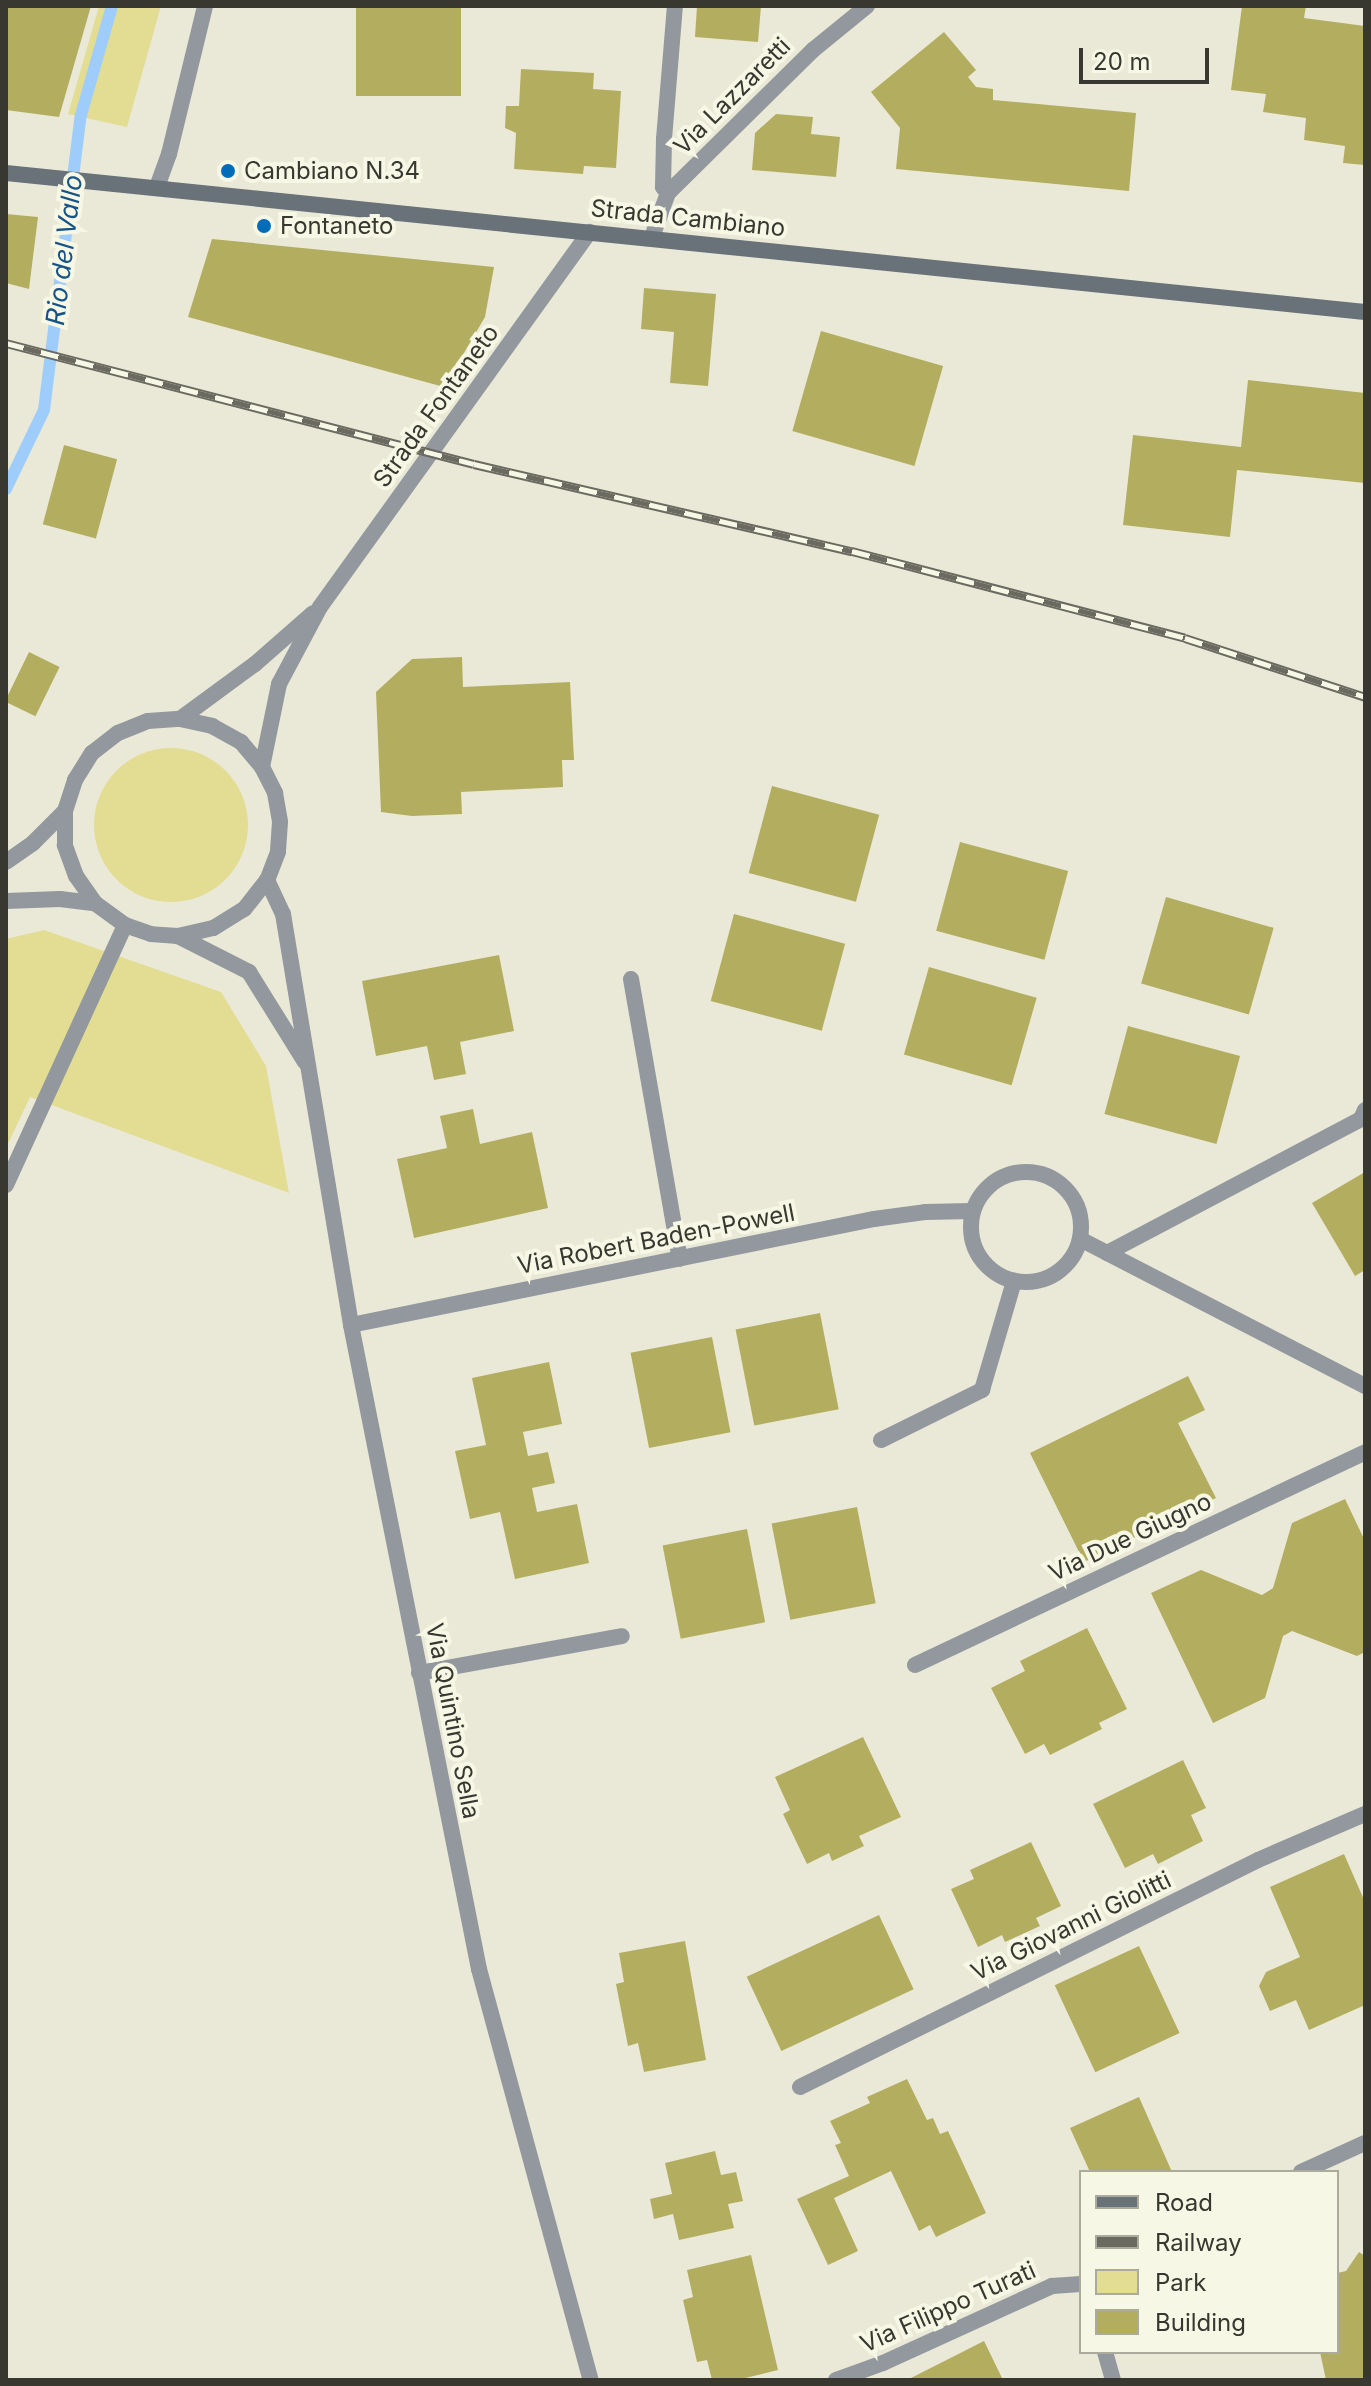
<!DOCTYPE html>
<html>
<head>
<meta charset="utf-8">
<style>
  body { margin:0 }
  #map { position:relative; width:1371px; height:2386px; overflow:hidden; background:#eae9d8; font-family:Inter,sans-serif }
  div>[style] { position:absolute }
  .green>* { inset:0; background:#e2dd92 }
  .round { border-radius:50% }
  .stream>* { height:12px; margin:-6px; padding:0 6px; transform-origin:6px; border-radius:6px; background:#9fcdfb }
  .building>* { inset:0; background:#b3ae5f; transform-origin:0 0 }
  .service>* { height:16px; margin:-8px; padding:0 8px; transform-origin:8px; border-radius:8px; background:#92989d }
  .minor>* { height:16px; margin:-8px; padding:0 8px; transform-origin:8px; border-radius:8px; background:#92989d }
  .minor>.ring { margin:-8px; padding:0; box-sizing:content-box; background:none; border:16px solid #92989d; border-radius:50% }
  .tertiary>* { height:16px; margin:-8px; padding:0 8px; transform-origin:8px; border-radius:8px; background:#92989d }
  .secondary>* { height:16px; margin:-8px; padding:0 8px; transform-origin:8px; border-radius:8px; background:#697179 }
  .rail>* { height:9px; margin-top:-4.5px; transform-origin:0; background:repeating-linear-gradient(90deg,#f7f7e5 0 18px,#6a6a60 0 36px); box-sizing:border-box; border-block:2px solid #6a6a60 }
  .dots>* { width:22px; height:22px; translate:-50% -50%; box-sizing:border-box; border:4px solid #f7f7e5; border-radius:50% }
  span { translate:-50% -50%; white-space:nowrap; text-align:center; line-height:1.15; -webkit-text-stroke:8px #f7f7e5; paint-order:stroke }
  .street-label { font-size:24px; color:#383831 }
  .poi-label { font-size:24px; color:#383831 }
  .left { translate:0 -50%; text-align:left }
  .water-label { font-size:26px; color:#165387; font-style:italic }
  .frame { position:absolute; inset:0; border:8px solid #383831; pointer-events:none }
  .legend { position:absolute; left:1079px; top:2170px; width:260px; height:184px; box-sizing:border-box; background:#f7f7e5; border:2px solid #abab9d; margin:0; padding:10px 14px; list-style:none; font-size:24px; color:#383831 }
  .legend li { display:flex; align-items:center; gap:16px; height:40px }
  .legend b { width:40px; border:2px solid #abab9d }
  .scale { position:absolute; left:1079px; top:48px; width:130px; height:36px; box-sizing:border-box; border:4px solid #383831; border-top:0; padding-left:10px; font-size:24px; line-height:28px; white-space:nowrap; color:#383831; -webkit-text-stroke:6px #f7f7e5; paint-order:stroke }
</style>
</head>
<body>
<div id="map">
  <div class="green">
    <div style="clip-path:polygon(99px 6px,161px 6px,127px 127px,68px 114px)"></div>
    <div class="round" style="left:94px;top:748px;width:154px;height:154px"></div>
    <div style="clip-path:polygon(44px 930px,221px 992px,266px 1066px,289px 1193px,30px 1097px,6px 1148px,6px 939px)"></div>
  </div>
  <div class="stream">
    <div style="left:6px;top:489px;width:88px;rotate:-64.3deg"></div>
    <div style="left:44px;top:410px;width:297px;rotate:-82.9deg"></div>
    <div style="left:81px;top:115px;width:113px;rotate:-74.1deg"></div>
  </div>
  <div class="building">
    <div style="clip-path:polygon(6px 6px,91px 6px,59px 117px,6px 110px)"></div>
    <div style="left:356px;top:6px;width:105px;height:90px"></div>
    <div style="clip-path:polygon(697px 6px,761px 6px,758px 42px,695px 37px)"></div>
    <div style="clip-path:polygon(1242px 6px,1306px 6px,1304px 18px,1365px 26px,1365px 165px,1343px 163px,1345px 146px,1304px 140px,1306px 118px,1263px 112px,1266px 94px,1231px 90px)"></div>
    <div style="clip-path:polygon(944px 32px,976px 70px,968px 77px,976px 87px,993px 89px,993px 100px,1136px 113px,1129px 191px,896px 169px,900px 128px,871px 92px)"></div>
    <div style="clip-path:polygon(521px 69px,594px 73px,593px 89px,621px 91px,616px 168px,584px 166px,583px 174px,514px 169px,516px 133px,505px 128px,506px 106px,519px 106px)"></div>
    <div style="clip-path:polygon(776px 114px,813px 117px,811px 134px,840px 137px,836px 177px,752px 170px,755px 133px)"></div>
    <div style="clip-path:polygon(6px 214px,38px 217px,29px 289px,6px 283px)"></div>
    <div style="clip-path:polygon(212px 239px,494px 267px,485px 317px,444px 387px,188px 317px)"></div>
    <div style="clip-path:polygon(644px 288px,716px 294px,708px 386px,670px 383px,674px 332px,641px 329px)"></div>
    <div style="left:821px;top:331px;width:127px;height:104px;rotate:16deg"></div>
    <div style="clip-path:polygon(1248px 380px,1365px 393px,1365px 483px,1237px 470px,1230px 537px,1123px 525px,1133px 435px,1241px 447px)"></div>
    <div style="left:64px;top:445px;width:55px;height:82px;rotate:15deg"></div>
    <div style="left:29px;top:652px;width:34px;height:55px;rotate:26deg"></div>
    <div style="clip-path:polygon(462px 657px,463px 687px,570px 682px,574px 760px,562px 760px,563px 787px,461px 792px,462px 814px,412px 816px,381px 812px,376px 692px,412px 659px)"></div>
    <div style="left:772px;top:786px;width:111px;height:90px;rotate:15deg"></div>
    <div style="left:960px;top:842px;width:112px;height:92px;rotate:15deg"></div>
    <div style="left:1166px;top:897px;width:112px;height:90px;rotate:16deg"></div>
    <div style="left:734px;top:914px;width:115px;height:90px;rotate:15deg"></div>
    <div style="clip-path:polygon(499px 955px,514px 1031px,460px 1042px,466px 1074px,434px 1080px,427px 1046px,376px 1056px,362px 981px)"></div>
    <div style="left:929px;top:967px;width:112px;height:91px;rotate:16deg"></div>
    <div style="left:1128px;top:1026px;width:116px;height:91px;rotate:15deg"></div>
    <div style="clip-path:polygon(473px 1109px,480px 1144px,532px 1132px,548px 1208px,414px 1238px,397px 1159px,447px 1148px,440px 1116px)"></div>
    <div style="clip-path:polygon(1365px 1172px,1365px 1270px,1355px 1276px,1312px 1203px)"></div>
    <div style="left:820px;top:1313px;width:98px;height:86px;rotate:79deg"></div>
    <div style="left:712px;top:1337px;width:97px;height:83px;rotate:79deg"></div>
    <div style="clip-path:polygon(549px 1362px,562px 1424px,523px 1432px,528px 1456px,548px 1452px,555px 1483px,532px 1488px,537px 1512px,577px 1504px,589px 1563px,515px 1579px,500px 1512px,470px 1519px,455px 1451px,486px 1445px,472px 1378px)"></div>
    <div style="clip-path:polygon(1188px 1376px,1205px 1410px,1178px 1423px,1216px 1498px,1084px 1562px,1030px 1453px)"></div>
    <div style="clip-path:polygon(1345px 1499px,1365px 1541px,1365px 1652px,1357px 1656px,1292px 1631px,1283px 1636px,1265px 1698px,1213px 1723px,1151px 1593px,1201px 1570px,1262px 1595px,1273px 1588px,1292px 1523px)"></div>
    <div style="left:857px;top:1507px;width:98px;height:87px;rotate:79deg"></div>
    <div style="left:747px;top:1529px;width:95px;height:86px;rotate:79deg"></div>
    <div style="clip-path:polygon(1087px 1628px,1127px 1709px,1099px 1723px,1102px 1729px,1050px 1755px,1044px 1744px,1025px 1754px,991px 1688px,1025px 1671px,1020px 1661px)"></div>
    <div style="clip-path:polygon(863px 1737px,901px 1817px,859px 1836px,864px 1846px,832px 1861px,829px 1853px,807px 1864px,783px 1814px,790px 1810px,775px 1777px)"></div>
    <div style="clip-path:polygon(1183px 1760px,1206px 1808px,1191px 1815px,1203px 1841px,1158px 1864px,1153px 1854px,1125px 1868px,1093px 1804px)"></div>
    <div style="clip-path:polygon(1031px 1842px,1061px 1906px,1036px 1918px,1040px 1926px,1005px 1942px,1002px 1935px,978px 1947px,951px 1889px,974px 1879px,970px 1870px)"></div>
    <div style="clip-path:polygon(1344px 1854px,1365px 1902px,1365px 2005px,1309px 2030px,1296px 2000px,1270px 2011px,1259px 1986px,1266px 1972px,1300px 1957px,1270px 1887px)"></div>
    <div style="left:879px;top:1915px;width:82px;height:146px;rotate:65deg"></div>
    <div style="clip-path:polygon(685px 1941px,706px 2060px,644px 2072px,638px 2043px,628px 2046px,616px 1984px,624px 1982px,619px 1953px)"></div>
    <div style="left:1139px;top:1946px;width:96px;height:93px;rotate:65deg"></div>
    <div style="clip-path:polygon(907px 2079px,927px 2120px,933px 2118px,940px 2134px,948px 2131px,986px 2213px,936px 2237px,930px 2225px,919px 2231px,891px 2171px,834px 2198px,858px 2251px,828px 2265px,797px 2199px,849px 2176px,835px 2145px,841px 2143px,830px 2121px,870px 2103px,867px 2097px)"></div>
    <div style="clip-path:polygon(1139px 2097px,1172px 2172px,1090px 2172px,1070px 2128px)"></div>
    <div style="clip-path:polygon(715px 2151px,721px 2175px,736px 2172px,743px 2201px,728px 2204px,734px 2228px,679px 2240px,673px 2214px,654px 2219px,650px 2199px,672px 2194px,665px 2163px)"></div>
    <div style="clip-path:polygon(1359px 2252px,1365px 2256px,1365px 2380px,1326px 2380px,1320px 2352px,1337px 2352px,1337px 2273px,1346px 2271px)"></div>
    <div style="clip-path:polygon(751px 2255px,778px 2370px,737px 2380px,712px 2380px,707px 2360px,697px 2362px,683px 2300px,693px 2297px,687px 2270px)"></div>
    <div style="clip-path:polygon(984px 2341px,1003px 2380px,907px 2380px)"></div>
  </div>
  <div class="service">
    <div style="left:631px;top:979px;width:284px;rotate:80.1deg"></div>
    <div style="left:6px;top:1185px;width:286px;rotate:-65.4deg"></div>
    <div style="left:1107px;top:1253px;width:287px;rotate:-27.8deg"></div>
    <div style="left:1361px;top:1119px;width:10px;rotate:-66deg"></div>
    <div style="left:881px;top:1440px;width:113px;rotate:-26.3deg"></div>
    <div style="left:982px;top:1390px;width:114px;rotate:-73.6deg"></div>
    <div style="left:419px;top:1673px;width:206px;rotate:-10.3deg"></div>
  </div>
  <div class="minor">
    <div style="left:157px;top:187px;width:35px;rotate:-70deg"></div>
    <div style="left:169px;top:154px;width:152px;rotate:-76.3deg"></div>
    <div style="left:668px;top:193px;width:8px;rotate:-130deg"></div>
    <div style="left:663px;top:187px;width:48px;rotate:-88.8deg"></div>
    <div style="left:664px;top:139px;width:133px;rotate:-85.3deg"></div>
    <div style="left:652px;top:237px;width:47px;rotate:-70deg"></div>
    <div style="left:668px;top:193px;width:204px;rotate:-44.6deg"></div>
    <div style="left:813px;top:50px;width:70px;rotate:-39.2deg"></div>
    <div class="ring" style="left:971px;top:1172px;width:94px;height:94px"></div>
    <div style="left:1080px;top:1239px;width:321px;rotate:27.3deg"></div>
    <div style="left:351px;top:1325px;width:534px;rotate:-11.46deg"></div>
    <div style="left:874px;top:1219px;width:51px;rotate:-7.8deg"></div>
    <div style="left:925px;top:1212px;width:47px;rotate:-1.2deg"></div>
    <div style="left:915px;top:1665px;width:498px;rotate:-25.3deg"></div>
    <div style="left:800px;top:2087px;width:511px;rotate:-26.36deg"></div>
    <div style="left:1258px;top:1860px;width:116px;rotate:-23.3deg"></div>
    <div style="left:1301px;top:2172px;width:70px;rotate:-24.4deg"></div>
    <div style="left:1105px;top:2352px;width:29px;rotate:74deg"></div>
    <div style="left:836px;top:2380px;width:50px;rotate:-19.9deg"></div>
    <div style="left:883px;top:2363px;width:186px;rotate:-24.5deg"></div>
    <div style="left:1052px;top:2286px;width:29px;rotate:-4deg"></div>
  </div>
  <div class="tertiary">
    <div style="left:180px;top:719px;width:93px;rotate:-36.3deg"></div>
    <div style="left:255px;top:664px;width:77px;rotate:-41.3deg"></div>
    <div style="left:262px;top:767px;width:85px;rotate:-78.4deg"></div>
    <div style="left:279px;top:684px;width:87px;rotate:-62deg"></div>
    <div style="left:320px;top:607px;width:462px;rotate:-54.3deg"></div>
    <div style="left:6px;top:862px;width:33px;rotate:-35deg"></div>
    <div style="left:33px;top:843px;width:45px;rotate:-45deg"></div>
    <div style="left:65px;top:811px;width:33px;rotate:-72deg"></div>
    <div style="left:75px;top:780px;width:32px;rotate:-58deg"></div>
    <div style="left:92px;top:753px;width:33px;rotate:-38deg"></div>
    <div style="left:118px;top:733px;width:32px;rotate:-22deg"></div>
    <div style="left:148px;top:721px;width:32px;rotate:-4deg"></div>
    <div style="left:180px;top:719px;width:33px;rotate:12deg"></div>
    <div style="left:212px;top:726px;width:33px;rotate:29deg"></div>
    <div style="left:241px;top:742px;width:33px;rotate:50deg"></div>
    <div style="left:262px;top:767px;width:29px;rotate:63deg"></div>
    <div style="left:275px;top:793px;width:29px;rotate:80deg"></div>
    <div style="left:280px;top:822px;width:30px;rotate:94deg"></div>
    <div style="left:278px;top:852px;width:30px;rotate:111deg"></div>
    <div style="left:267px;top:880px;width:37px;rotate:128deg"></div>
    <div style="left:244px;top:909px;width:36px;rotate:148deg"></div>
    <div style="left:213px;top:928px;width:36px;rotate:167deg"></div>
    <div style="left:178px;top:936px;width:27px;rotate:-176deg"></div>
    <div style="left:151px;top:934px;width:28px;rotate:-161deg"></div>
    <div style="left:125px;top:925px;width:37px;rotate:-144deg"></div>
    <div style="left:95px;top:903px;width:33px;rotate:-125deg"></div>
    <div style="left:76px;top:876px;width:33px;rotate:-110deg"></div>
    <div style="left:65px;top:845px;width:34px;rotate:-90deg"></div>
    <div style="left:267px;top:880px;width:38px;rotate:65deg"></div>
    <div style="left:283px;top:914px;width:417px;rotate:80.6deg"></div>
    <div style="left:351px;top:1325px;width:657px;rotate:78.76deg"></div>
    <div style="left:479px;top:1969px;width:426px;rotate:74.8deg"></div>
    <div style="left:6px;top:901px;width:54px;rotate:-2.1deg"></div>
    <div style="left:60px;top:899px;width:35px;rotate:7deg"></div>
    <div style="left:178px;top:936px;width:80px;rotate:26.9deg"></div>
    <div style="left:249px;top:972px;width:106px;rotate:58.1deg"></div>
  </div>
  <div class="secondary">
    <div style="left:6px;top:173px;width:1366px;rotate:5.84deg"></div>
  </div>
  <div class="rail">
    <div style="left:6px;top:343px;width:483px;rotate:14.5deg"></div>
    <div style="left:474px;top:464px;width:388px;rotate:13deg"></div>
    <div style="left:852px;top:551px;width:344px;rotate:14.6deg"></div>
    <div style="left:1185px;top:638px;width:189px;rotate:18.1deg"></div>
  </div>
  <div class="dots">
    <div style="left:228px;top:171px;background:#016db9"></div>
    <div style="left:264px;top:226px;background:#016db9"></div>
  </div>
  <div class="street-label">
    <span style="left:732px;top:96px;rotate:-45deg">Via Lazzaretti</span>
    <span style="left:688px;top:218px;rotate:6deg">Strada Cambiano</span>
    <span style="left:436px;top:406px;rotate:-54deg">Strada Fontaneto</span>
    <span style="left:656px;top:1239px;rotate:-11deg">Via Robert Baden-Powell</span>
    <span style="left:1130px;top:1537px;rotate:-25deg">Via Due Giugno</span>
    <span style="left:453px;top:1721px;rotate:79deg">Via Quintino Sella</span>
    <span style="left:1071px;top:1926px;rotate:-26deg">Via Giovanni Giolitti</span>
    <span style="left:948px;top:2307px;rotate:-24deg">Via Filippo Turati</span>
  </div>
  <div class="poi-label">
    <span class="left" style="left:244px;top:171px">Cambiano N.34</span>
    <span class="left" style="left:280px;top:226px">Fontaneto</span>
  </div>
  <div class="water-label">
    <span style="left:64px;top:250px;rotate:-83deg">Rio del Vallo</span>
  </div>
  <div class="frame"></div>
  <ul class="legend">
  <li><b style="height:10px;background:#697179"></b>Road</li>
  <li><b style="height:10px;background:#6a6a60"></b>Railway</li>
  <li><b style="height:22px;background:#e2dd92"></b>Park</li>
  <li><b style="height:22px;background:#b3ae5f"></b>Building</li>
  </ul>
  <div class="scale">20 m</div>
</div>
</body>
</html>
